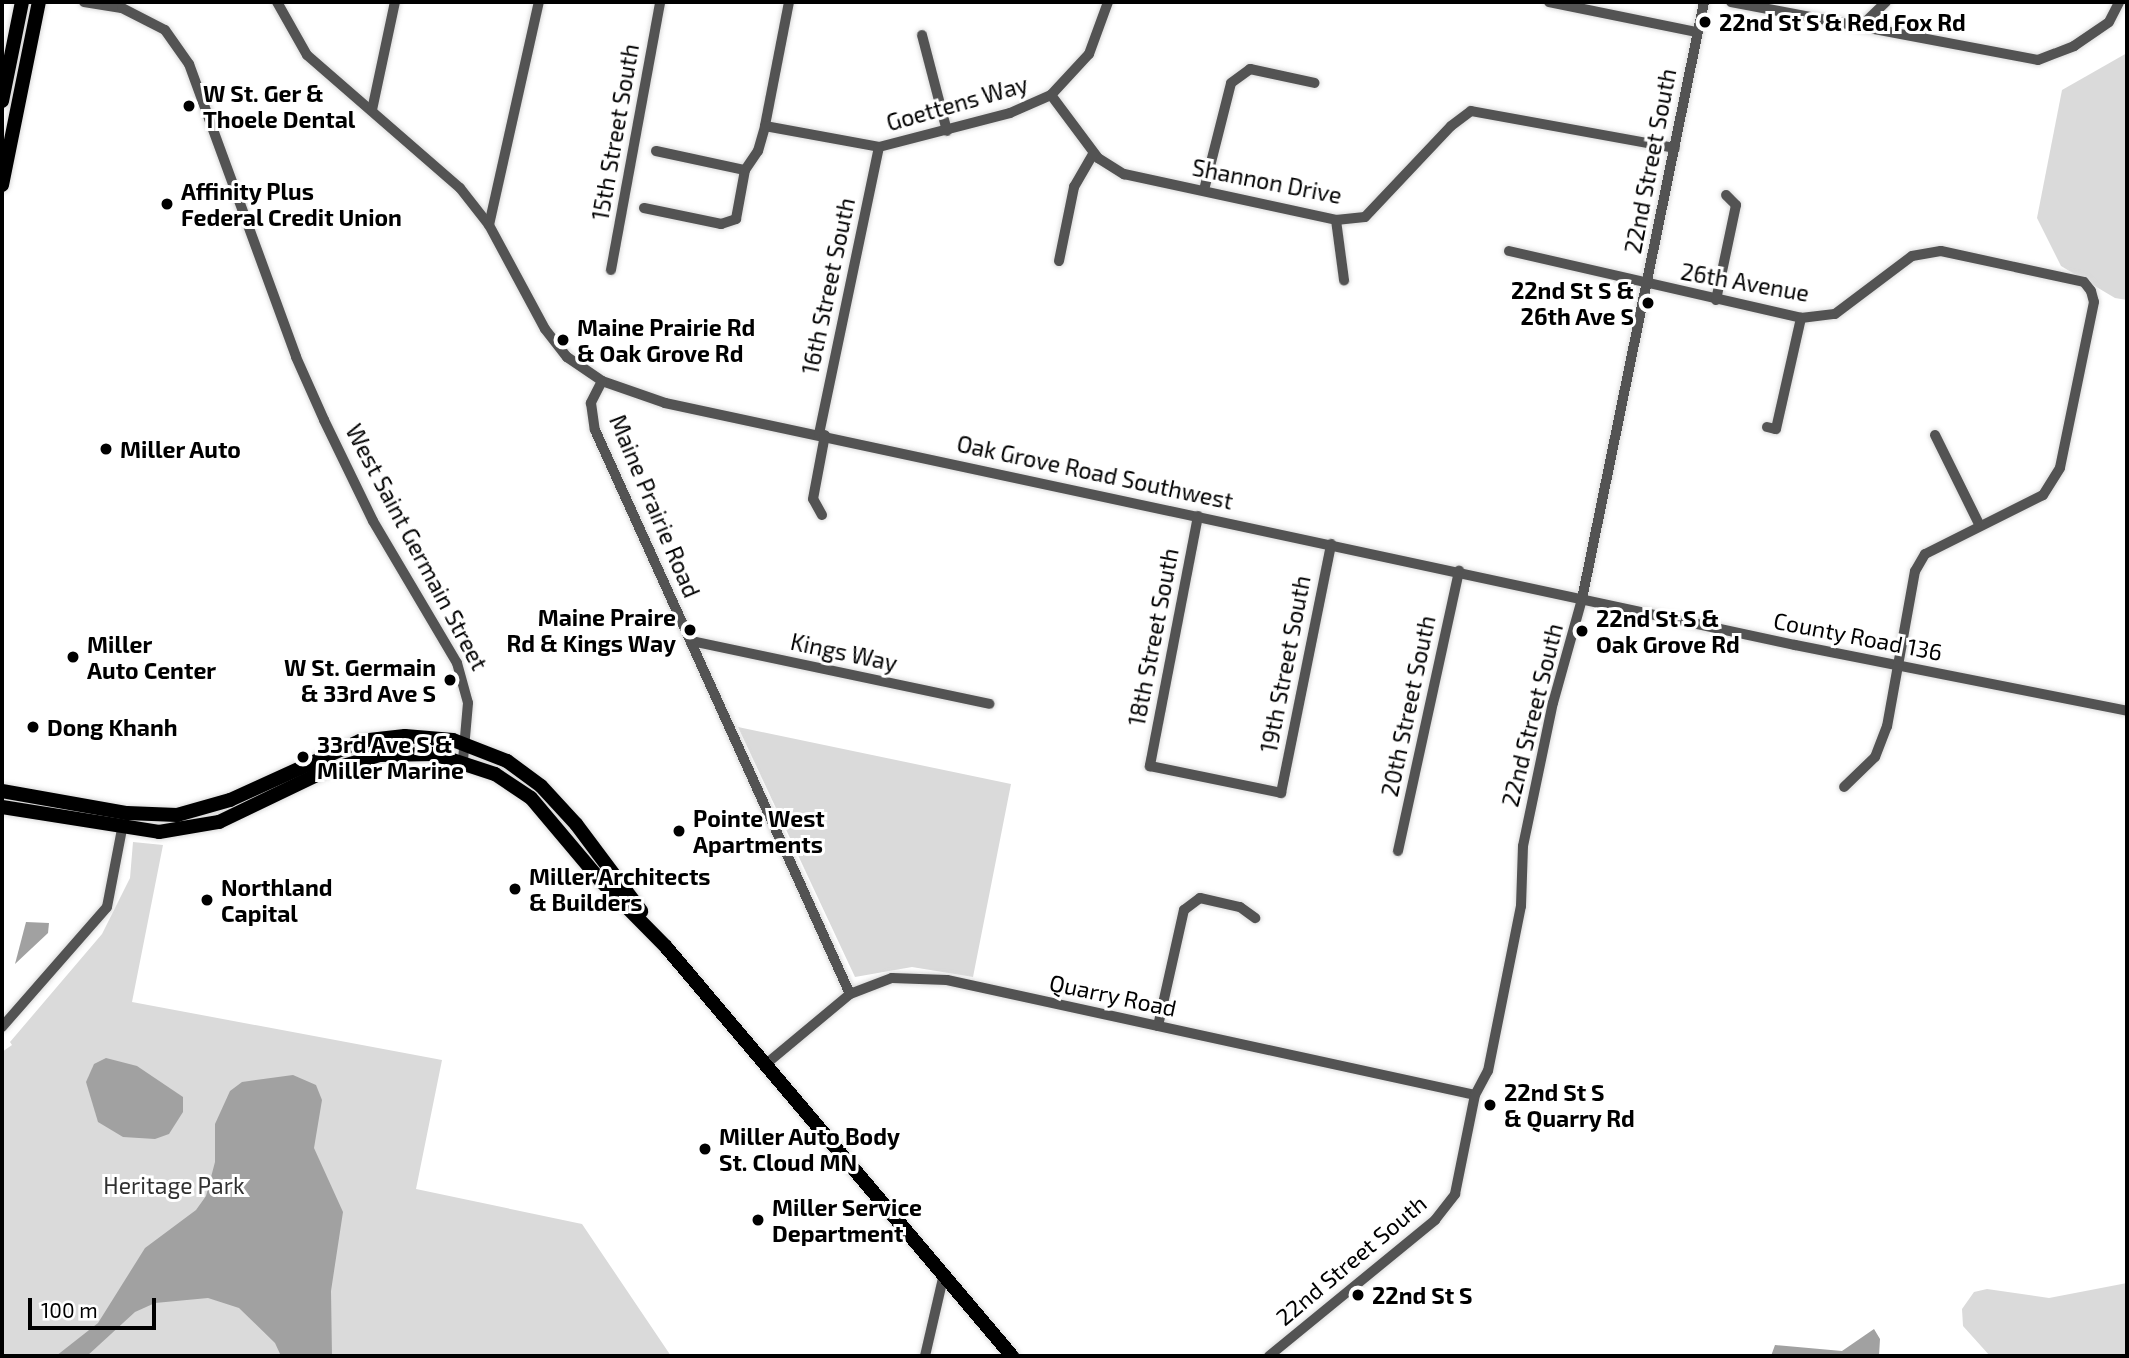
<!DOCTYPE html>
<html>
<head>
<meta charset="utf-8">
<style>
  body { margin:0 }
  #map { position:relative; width:2129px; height:1358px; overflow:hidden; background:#fff; font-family:"Exo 2",sans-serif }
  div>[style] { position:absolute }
  .green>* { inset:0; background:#dadada }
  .water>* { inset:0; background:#a1a1a1 }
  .roads { filter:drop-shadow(0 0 2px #dbdbdb) drop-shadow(0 0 2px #dbdbdb) }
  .minor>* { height:10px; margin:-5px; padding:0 5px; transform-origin:5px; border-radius:5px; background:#535353 }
  .major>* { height:14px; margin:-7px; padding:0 7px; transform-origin:7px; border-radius:7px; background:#000 }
  .dots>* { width:19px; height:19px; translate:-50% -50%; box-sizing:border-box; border:4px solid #fff; border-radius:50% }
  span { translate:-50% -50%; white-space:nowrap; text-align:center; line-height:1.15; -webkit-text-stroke:6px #fff; paint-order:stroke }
  .poi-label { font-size:23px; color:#000; font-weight:700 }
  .left { translate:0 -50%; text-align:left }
  .right { translate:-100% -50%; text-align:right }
  .street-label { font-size:23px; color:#000 }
  .park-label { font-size:23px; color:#313131 }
  .frame { position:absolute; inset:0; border:4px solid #000; pointer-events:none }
  .scale { position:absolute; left:28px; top:1298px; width:128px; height:32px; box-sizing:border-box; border:4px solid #000; border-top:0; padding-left:9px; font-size:21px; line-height:24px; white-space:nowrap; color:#000; -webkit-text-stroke:5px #fff; paint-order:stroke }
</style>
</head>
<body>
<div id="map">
  <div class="green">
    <div style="clip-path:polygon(2127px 53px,2127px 300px,2115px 298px,2061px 266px,2037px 218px,2062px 90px)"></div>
    <div style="clip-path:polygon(738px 727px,1011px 784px,973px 977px,912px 967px,855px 977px)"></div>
    <div style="clip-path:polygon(133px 842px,163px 845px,132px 1002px,442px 1060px,416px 1189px,582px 1224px,671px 1356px,2px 1356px,2px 1052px,12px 1045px,10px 1042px,102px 934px,130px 878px)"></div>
    <div style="clip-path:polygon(2127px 1283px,2127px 1356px,1990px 1356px,1963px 1326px,1962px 1309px,1974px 1292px,1987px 1289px,2049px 1298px)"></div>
  </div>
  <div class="water">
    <div style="clip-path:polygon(26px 922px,49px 923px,48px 933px,15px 964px)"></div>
    <div style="clip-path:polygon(106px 1058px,137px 1066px,183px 1097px,183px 1112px,169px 1134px,155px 1139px,123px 1137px,98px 1122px,86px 1082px,94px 1064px)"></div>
    <div style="clip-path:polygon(293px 1075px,316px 1085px,322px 1100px,314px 1148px,343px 1212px,331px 1291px,332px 1356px,281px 1356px,275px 1343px,239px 1308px,208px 1298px,155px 1303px,135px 1312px,87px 1356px,56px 1356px,98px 1323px,145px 1248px,196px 1210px,206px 1196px,215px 1162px,215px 1124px,230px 1091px,242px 1082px)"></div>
    <div style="clip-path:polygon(1874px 1329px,1880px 1339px,1879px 1356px,1771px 1356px,1775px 1345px,1842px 1351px)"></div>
  </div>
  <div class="roads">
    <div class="minor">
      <div style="left:84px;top:2px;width:38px;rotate:9deg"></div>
      <div style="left:122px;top:8px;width:48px;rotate:27.1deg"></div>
      <div style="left:165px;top:30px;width:42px;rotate:54.8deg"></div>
      <div style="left:189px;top:64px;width:312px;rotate:69.9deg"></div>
      <div style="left:296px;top:357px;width:69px;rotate:66deg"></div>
      <div style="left:324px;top:420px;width:112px;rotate:64.1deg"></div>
      <div style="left:373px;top:521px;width:165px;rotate:59.4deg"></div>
      <div style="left:457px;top:663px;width:41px;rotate:74.6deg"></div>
      <div style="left:468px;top:703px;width:57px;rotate:95deg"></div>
      <div style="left:277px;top:2px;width:61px;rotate:60.5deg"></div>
      <div style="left:307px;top:55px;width:203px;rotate:41deg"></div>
      <div style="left:460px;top:188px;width:47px;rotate:51.9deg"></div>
      <div style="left:489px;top:225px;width:118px;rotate:61.7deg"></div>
      <div style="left:545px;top:329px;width:36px;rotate:52deg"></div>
      <div style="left:567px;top:357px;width:42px;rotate:34.4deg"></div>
      <div style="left:602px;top:381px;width:67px;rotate:19.2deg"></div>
      <div style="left:665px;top:403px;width:1156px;rotate:12.09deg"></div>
      <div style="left:1795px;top:645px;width:338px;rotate:11.2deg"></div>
      <div style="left:789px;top:2px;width:126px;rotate:101deg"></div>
      <div style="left:765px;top:126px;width:116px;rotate:10.4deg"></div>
      <div style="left:879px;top:147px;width:135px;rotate:-14.5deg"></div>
      <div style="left:1010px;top:113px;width:45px;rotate:-23.7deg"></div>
      <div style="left:1051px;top:95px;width:56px;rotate:-47.2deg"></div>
      <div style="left:1089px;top:54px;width:55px;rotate:-69.9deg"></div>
      <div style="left:1549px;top:2px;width:151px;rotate:11.5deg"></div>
      <div style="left:1731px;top:2px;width:312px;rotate:10.7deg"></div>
      <div style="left:2038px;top:60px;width:39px;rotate:-21deg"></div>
      <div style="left:2074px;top:46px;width:42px;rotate:-34.4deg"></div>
      <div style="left:2109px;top:22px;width:22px;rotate:-63deg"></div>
      <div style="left:1860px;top:27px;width:36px;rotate:-44deg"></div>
      <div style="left:922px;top:35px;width:99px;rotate:75.4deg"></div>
      <div style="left:1051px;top:95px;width:79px;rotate:53.3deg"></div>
      <div style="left:1098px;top:158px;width:31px;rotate:32deg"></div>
      <div style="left:1124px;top:174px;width:217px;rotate:12.2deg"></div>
      <div style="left:1336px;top:220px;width:29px;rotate:-6deg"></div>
      <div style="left:1365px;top:217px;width:125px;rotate:-46.6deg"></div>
      <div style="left:1451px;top:126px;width:25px;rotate:-37deg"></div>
      <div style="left:1471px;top:111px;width:207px;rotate:10.3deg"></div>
      <div style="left:372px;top:110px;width:110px;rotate:-78deg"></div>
      <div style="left:656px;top:151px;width:91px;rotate:12.1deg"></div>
      <div style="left:1204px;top:190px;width:110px;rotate:-75.8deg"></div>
      <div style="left:1231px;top:83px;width:24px;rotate:-36deg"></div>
      <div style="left:1250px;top:69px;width:66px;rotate:12.2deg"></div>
      <div style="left:644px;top:208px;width:79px;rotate:11.7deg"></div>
      <div style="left:721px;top:224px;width:16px;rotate:-18deg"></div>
      <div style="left:736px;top:219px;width:50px;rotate:-79.6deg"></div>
      <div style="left:745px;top:170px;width:23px;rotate:-56deg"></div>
      <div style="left:758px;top:151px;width:26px;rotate:-74deg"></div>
      <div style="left:1336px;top:220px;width:61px;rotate:82.4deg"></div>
      <div style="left:489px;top:225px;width:229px;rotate:-77.4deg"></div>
      <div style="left:1509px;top:251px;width:300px;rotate:12.9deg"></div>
      <div style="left:1801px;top:318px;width:34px;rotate:-7deg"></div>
      <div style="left:1835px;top:314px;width:96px;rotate:-37deg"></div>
      <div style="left:1912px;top:256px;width:29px;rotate:-10deg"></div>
      <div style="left:1941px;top:251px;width:146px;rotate:12.2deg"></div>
      <div style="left:2084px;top:282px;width:11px;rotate:52deg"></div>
      <div style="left:2091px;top:291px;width:11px;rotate:75deg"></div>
      <div style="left:2094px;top:302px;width:169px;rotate:101.6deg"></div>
      <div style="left:2060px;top:468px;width:32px;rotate:122deg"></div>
      <div style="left:2043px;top:495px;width:132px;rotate:153.4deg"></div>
      <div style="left:1925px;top:554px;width:20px;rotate:120deg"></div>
      <div style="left:1915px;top:571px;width:158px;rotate:100.2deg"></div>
      <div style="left:1887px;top:726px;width:33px;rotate:111deg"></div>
      <div style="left:1875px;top:757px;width:43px;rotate:135.9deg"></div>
      <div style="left:1059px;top:261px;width:76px;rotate:-78.5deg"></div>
      <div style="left:1074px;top:187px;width:39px;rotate:-60deg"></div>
      <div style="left:611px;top:270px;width:272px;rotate:-79.6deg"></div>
      <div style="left:1716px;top:300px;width:97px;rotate:-78.1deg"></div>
      <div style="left:1736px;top:205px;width:14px;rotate:-135deg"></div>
      <div style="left:602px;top:381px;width:25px;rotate:117deg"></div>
      <div style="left:591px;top:403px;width:27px;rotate:82deg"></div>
      <div style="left:595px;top:430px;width:619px;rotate:65.67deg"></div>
      <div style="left:1767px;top:427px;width:9px;rotate:13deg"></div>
      <div style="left:1776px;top:429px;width:114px;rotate:-77.3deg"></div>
      <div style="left:819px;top:434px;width:293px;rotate:-78.2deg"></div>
      <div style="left:1935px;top:435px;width:99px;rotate:63.7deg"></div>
      <div style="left:822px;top:515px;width:18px;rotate:-119deg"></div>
      <div style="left:813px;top:499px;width:65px;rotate:-79.4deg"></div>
      <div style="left:1198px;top:516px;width:255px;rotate:100.9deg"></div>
      <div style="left:1150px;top:766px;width:134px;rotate:11.6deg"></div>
      <div style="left:1281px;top:793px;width:254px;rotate:-78.6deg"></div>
      <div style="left:691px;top:641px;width:305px;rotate:11.9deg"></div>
      <div style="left:1398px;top:851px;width:287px;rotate:-77.7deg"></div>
      <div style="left:1158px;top:1026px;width:119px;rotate:-77.4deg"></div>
      <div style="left:1184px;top:910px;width:20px;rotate:-37deg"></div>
      <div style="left:1200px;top:898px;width:41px;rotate:12.7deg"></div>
      <div style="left:1240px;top:907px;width:19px;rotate:36deg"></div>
      <div style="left:2px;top:1027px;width:159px;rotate:-48.8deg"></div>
      <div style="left:107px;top:907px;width:79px;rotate:-79.1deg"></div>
      <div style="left:766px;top:1064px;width:109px;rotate:-39.8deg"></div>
      <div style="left:850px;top:994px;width:45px;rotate:-20.9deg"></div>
      <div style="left:892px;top:978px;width:55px;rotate:2.1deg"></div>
      <div style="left:947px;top:980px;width:540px;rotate:12.29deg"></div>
      <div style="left:925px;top:1356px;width:84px;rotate:-77deg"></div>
      <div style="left:1269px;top:1356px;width:215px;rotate:-39.3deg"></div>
      <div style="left:1435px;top:1220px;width:33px;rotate:-52deg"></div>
      <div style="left:1455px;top:1194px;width:101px;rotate:-78.6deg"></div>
      <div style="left:1475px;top:1095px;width:27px;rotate:-62deg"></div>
      <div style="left:1488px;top:1071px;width:168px;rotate:-78.7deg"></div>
      <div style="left:1521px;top:906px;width:60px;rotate:-88.1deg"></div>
      <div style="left:1523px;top:846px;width:146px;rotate:-78.2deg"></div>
      <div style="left:1553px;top:703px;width:108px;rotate:-74.4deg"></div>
      <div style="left:1582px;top:599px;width:609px;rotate:-78.45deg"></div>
    </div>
    <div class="major">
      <div style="left:2px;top:101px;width:101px;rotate:-78.6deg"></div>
      <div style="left:2px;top:185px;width:187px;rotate:-78.6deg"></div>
      <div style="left:2px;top:791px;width:127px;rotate:10deg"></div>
      <div style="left:127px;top:813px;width:50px;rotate:2.3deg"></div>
      <div style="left:177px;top:815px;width:55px;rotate:-15.8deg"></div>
      <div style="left:230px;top:800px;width:143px;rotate:-24.4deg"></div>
      <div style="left:360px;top:741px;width:45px;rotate:-6.3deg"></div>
      <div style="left:405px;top:736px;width:48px;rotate:4.8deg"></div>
      <div style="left:453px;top:740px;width:58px;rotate:21.3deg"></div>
      <div style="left:507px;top:761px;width:42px;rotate:36.3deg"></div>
      <div style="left:541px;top:786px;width:52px;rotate:47.4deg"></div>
      <div style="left:576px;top:824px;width:109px;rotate:53.2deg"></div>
      <div style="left:2px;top:807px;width:159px;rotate:9deg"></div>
      <div style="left:159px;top:832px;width:61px;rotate:-9.5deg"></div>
      <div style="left:219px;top:822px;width:115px;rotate:-25.7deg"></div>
      <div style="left:323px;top:772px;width:59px;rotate:-16.6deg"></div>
      <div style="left:380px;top:755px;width:54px;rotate:-1.1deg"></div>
      <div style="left:434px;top:754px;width:64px;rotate:18.2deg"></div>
      <div style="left:495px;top:774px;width:43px;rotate:33.7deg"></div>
      <div style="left:531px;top:798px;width:107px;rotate:49.9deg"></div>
      <div style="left:600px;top:880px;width:94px;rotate:45.4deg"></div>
      <div style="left:666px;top:947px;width:536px;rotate:49.77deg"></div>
    </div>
  </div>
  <div class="dots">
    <div style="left:1705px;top:22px;background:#000"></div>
    <div style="left:189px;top:106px;background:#000"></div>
    <div style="left:167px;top:204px;background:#000"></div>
    <div style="left:1648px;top:303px;background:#000"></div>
    <div style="left:563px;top:340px;background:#000"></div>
    <div style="left:106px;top:449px;background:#000"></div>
    <div style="left:690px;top:630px;background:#000"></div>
    <div style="left:1582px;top:631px;background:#000"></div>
    <div style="left:73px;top:657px;background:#000"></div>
    <div style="left:450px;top:680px;background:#000"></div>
    <div style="left:33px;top:727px;background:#000"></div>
    <div style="left:303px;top:757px;background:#000"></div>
    <div style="left:679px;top:831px;background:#000"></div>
    <div style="left:515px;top:889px;background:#000"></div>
    <div style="left:207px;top:900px;background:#000"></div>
    <div style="left:1490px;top:1105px;background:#000"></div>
    <div style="left:705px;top:1149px;background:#000"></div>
    <div style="left:758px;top:1220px;background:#000"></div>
    <div style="left:1358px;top:1295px;background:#000"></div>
  </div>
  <div class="poi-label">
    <span class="left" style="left:1719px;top:22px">22nd St S &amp; Red Fox Rd</span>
    <span class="left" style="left:203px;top:106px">W St. Ger &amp;<br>Thoele Dental</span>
    <span class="left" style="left:181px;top:204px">Affinity Plus<br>Federal Credit Union</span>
    <span class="right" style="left:1634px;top:303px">22nd St S &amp;<br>26th Ave S</span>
    <span class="left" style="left:577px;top:340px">Maine Prairie Rd<br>&amp; Oak Grove Rd</span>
    <span class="left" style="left:120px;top:449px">Miller Auto</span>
    <span class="right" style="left:676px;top:630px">Maine Praire<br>Rd &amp; Kings Way</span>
    <span class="left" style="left:1596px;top:631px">22nd St S &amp;<br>Oak Grove Rd</span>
    <span class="left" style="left:87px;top:657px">Miller<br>Auto Center</span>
    <span class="right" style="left:436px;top:680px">W St. Germain<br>&amp; 33rd Ave S</span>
    <span class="left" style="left:47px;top:727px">Dong Khanh</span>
    <span class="left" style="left:317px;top:757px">33rd Ave S &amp;<br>Miller Marine</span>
    <span class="left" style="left:693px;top:831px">Pointe West<br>Apartments</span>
    <span class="left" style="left:529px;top:889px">Miller Architects<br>&amp; Builders</span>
    <span class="left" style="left:221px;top:900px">Northland<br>Capital</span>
    <span class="left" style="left:1504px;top:1105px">22nd St S<br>&amp; Quarry Rd</span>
    <span class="left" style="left:719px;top:1149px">Miller Auto Body<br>St. Cloud MN</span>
    <span class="left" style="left:772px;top:1220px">Miller Service<br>Department</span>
    <span class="left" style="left:1372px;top:1295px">22nd St S</span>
  </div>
  <div class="street-label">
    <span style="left:957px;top:103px;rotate:-16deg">Goettens Way</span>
    <span style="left:615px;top:132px;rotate:-80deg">15th Street South</span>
    <span style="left:1650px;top:161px;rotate:-79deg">22nd Street South</span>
    <span style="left:1267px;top:181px;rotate:11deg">Shannon Drive</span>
    <span style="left:1745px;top:282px;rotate:10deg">26th Avenue</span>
    <span style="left:828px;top:286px;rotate:-78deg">16th Street South</span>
    <span style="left:1095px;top:472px;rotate:12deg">Oak Grove Road Southwest</span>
    <span style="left:655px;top:506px;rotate:67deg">Maine Prairie Road</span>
    <span style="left:417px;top:547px;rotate:62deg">West Saint Germain Street</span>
    <span style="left:1858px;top:636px;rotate:11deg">County Road 136</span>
    <span style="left:1153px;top:637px;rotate:-79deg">18th Street South</span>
    <span style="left:844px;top:652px;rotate:12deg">Kings Way</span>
    <span style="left:1285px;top:664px;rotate:-79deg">19th Street South</span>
    <span style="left:1408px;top:706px;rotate:-78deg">20th Street South</span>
    <span style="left:1532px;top:715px;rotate:-76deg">22nd Street South</span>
    <span style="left:1113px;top:995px;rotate:12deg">Quarry Road</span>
    <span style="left:1351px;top:1260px;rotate:-40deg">22nd Street South</span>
  </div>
  <div class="park-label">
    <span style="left:174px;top:1185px">Heritage Park</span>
  </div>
  <div class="frame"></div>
  <div class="scale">100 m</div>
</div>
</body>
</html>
